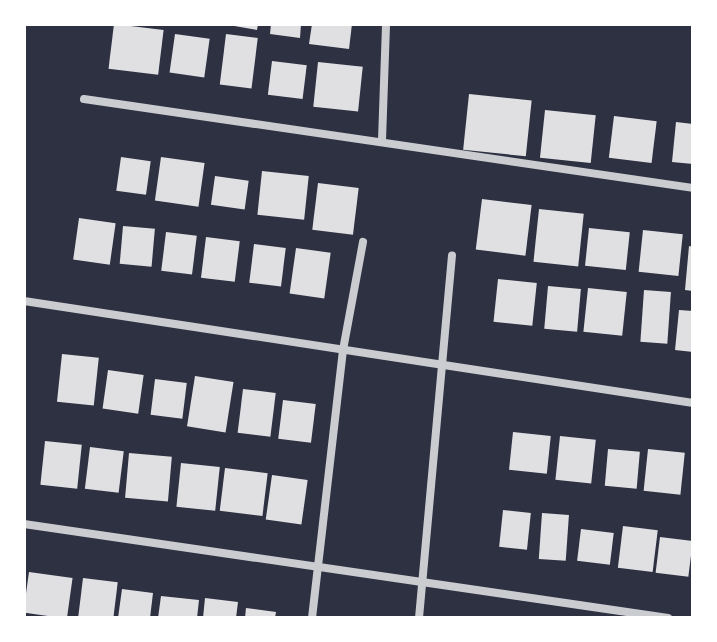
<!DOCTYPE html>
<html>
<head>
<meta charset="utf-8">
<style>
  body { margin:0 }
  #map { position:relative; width:717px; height:642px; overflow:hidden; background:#2d3142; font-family:Inter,sans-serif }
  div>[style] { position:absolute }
  .building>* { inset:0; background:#e0e0e3; transform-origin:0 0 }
  .minor>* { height:8px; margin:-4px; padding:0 4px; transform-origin:4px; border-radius:4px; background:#caccd0 }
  span { translate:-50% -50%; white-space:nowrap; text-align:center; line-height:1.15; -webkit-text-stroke:8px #fff; paint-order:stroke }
  .frame { position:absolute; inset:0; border:26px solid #fff; pointer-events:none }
</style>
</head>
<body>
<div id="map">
  <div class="building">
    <div style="left:114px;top:24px;width:50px;height:45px;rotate:7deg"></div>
    <div style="clip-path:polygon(223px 24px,258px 24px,257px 30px)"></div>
    <div style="clip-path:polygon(271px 24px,301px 24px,300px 38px,270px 34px)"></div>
    <div style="clip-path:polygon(312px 24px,352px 24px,349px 49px,309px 44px)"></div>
    <div style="left:175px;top:34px;width:35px;height:39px;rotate:8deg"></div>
    <div style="left:226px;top:34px;width:32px;height:51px;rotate:7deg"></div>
    <div style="left:272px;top:61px;width:35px;height:34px;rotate:7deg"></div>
    <div style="left:318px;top:62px;width:45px;height:45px;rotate:6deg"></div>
    <div style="left:469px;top:94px;width:63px;height:56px;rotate:6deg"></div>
    <div style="left:545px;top:110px;width:51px;height:48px;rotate:6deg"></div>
    <div style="left:614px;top:116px;width:43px;height:42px;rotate:7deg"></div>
    <div style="clip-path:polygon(676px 122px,693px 124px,693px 164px,672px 162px)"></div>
    <div style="left:121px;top:157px;width:30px;height:34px;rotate:8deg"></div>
    <div style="left:161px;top:157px;width:44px;height:44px;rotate:8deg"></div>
    <div style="left:262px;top:171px;width:47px;height:44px;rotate:6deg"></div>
    <div style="left:215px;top:176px;width:34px;height:29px;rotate:8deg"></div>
    <div style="left:318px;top:183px;width:41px;height:47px;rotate:7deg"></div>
    <div style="left:482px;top:199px;width:50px;height:51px;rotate:7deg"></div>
    <div style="left:539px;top:209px;width:45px;height:53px;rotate:6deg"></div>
    <div style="left:79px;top:218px;width:37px;height:42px;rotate:8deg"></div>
    <div style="left:123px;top:226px;width:32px;height:38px;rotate:5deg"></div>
    <div style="left:589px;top:228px;width:41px;height:38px;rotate:6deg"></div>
    <div style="left:643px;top:230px;width:40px;height:42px;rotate:6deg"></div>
    <div style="left:166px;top:232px;width:31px;height:39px;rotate:7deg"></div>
    <div style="left:206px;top:237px;width:34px;height:41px;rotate:7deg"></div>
    <div style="left:254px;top:244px;width:32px;height:39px;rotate:7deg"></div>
    <div style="clip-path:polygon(689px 246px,693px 247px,693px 291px,685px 290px)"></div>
    <div style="left:296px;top:248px;width:35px;height:46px;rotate:8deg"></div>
    <div style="left:498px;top:279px;width:39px;height:43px;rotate:6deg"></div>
    <div style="left:548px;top:286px;width:33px;height:43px;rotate:5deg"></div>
    <div style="left:588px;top:288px;width:39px;height:44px;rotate:6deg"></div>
    <div style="left:644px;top:290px;width:27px;height:52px;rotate:4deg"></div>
    <div style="clip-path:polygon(679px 310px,693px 311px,693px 352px,675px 350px)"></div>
    <div style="left:62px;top:354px;width:37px;height:48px;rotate:6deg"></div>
    <div style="left:108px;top:370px;width:36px;height:39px;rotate:8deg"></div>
    <div style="left:195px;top:376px;width:39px;height:51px;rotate:9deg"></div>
    <div style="left:155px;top:379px;width:32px;height:36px;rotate:7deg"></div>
    <div style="left:243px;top:389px;width:33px;height:44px;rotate:7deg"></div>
    <div style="left:283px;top:400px;width:33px;height:39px;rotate:7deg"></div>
    <div style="left:513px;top:432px;width:38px;height:38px;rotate:6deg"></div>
    <div style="left:560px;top:436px;width:36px;height:44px;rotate:6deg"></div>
    <div style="left:45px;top:441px;width:37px;height:44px;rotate:6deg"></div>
    <div style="left:90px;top:447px;width:34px;height:42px;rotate:7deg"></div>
    <div style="left:608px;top:449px;width:32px;height:37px;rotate:5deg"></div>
    <div style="left:648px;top:449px;width:37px;height:42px;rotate:6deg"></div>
    <div style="left:129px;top:453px;width:43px;height:45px;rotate:5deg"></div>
    <div style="left:181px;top:463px;width:39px;height:44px;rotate:6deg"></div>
    <div style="left:225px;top:468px;width:43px;height:43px;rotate:7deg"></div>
    <div style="left:272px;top:475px;width:36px;height:45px;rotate:8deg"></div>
    <div style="left:503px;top:510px;width:28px;height:37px;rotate:6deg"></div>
    <div style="left:542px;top:513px;width:27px;height:46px;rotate:4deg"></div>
    <div style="left:623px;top:526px;width:35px;height:42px;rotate:7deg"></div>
    <div style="left:581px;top:529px;width:33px;height:32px;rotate:7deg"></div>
    <div style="left:660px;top:537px;width:33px;height:36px;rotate:7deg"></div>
    <div style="left:29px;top:572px;width:44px;height:41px;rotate:8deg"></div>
    <div style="left:83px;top:578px;width:35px;height:40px;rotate:7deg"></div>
    <div style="clip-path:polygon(122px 589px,153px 593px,150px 618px,118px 618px)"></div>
    <div style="clip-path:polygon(161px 596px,199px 600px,197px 618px,158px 618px)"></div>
    <div style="clip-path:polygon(205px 598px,238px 602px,236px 618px,203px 618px)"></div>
    <div style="clip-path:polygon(246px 608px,276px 612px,275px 618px,245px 618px)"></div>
  </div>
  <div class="minor">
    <div style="left:84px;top:99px;width:615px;rotate:8.31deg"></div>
    <div style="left:382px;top:140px;width:116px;rotate:-88deg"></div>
    <div style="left:24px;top:301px;width:677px;rotate:8.67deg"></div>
    <div style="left:24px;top:524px;width:651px;rotate:8.3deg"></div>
    <div style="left:312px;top:618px;width:270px;rotate:-83.4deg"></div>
    <div style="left:343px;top:350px;width:110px;rotate:-79.5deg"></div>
    <div style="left:419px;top:618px;width:364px;rotate:-84.8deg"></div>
  </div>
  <div class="frame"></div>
</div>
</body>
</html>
